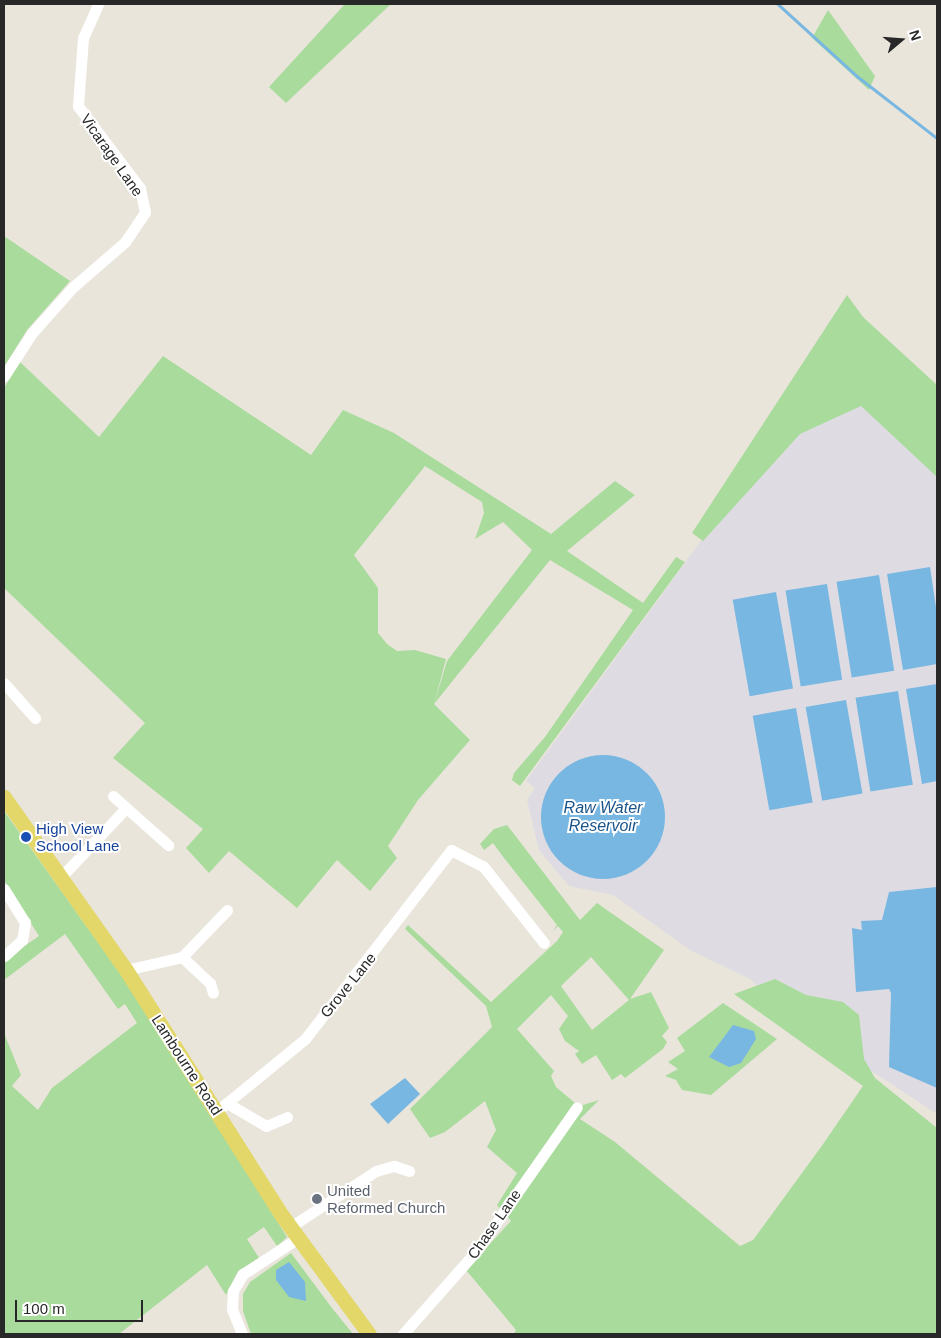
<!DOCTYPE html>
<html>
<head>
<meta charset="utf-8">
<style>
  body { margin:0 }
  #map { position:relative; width:941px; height:1338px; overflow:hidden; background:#e9e5db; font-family:Arial,sans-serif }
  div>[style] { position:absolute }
  .industrial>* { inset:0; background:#dedce2 }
  .green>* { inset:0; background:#a9db9d }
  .water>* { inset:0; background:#78b7e2; transform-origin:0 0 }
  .round { border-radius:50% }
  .stream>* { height:2.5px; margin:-1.25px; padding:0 1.25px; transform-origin:1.25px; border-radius:1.25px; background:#78b7e2 }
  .minor>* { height:11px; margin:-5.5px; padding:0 5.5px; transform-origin:5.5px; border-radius:5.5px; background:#fff }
  .major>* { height:15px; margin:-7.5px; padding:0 7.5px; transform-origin:7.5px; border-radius:7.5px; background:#e2d768 }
  .dots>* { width:14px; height:14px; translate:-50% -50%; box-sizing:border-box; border:2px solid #fff; border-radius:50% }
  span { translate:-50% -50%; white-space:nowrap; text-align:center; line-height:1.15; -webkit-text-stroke:4px #fff; paint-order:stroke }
  .street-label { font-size:15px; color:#282828 }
  .transit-label { font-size:15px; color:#164399 }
  .left { translate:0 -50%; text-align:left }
  .worship-label { font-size:15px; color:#5b616d }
  .water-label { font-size:16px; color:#1a548b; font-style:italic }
  .frame { position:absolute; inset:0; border:5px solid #282828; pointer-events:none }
  .north { position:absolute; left:876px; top:15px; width:50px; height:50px; -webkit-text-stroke:4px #fff; paint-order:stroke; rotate:72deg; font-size:14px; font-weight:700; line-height:20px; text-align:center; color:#282828 }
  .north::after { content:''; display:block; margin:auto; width:18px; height:22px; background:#282828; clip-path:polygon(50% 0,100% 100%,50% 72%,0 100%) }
  .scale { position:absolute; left:15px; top:1300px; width:128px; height:22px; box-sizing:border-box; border:2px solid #282828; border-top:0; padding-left:6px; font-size:15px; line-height:18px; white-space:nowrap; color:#282828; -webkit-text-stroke:4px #fff; paint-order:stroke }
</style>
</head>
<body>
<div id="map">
  <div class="industrial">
    <div style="clip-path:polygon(816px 383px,937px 415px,937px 1114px,873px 1072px,864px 1072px,775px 1005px,750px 979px,690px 950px,613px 895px,569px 886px,539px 850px,527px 800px,535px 788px,526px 781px)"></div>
  </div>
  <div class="green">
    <div style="clip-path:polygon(345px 4px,391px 4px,286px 103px,269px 87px)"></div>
    <div style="clip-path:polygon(828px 10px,875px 76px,869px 90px,812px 38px)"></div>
    <div style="clip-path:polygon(4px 236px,70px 281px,27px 330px,4px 367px)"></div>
    <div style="clip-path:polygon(847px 295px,863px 317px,937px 385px,937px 477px,861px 406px,800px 434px,703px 541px,692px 533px)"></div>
    <div style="clip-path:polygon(evenodd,163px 356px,311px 455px,343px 410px,394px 433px,551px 534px,615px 481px,635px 495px,567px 551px,643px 603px,676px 557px,685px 562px,520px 786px,512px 780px,514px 773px,545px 737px,633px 610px,550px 560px,434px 704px,470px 740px,418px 800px,388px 846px,397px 858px,370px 891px,337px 860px,297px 908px,229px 851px,209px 873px,186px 848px,203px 829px,113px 758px,145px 723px,4px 588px,4px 388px,20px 362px,99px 437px,163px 356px,425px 466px,482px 502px,484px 513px,475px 539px,503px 522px,532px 550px,447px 661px,434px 704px,446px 659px,415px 650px,397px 651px,387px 644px,378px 633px,378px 588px,354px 555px,425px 466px)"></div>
    <div style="clip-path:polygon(4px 811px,140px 1001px,287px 1237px,277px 1246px,264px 1227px,247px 1239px,259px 1258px,238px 1271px,226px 1295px,207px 1265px,119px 1334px,4px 1334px,4px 1033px,21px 1075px,12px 1086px,38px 1110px,52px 1088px,137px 1023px,125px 1004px,118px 1009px,65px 934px,4px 980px,4px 960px,39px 936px,4px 880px)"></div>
    <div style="clip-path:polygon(evenodd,507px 825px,580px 920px,597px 903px,664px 950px,630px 999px,651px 992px,669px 1028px,662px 1036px,667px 1042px,663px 1049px,625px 1078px,621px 1074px,612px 1080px,596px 1055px,582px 1064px,575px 1054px,579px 1051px,565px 1041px,559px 1029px,568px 1016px,551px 995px,517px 1029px,554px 1071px,551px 1076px,556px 1087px,575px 1103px,501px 1210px,497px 1205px,517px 1173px,487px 1147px,496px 1130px,485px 1101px,445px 1132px,430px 1138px,410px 1109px,492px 1027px,486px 1006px,405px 929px,408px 925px,491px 1002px,557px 941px,563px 932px,558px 926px,553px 931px,557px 925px,504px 858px,493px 843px,484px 850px,480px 844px,494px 829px,507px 825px,591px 957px,629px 1000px,592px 1030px,561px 986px,591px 957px)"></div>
    <div style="clip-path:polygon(775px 979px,806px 995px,843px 1002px,859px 1015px,864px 1059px,875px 1078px,937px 1128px,937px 1334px,514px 1334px,516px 1330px,466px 1270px,511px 1221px,505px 1214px,583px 1105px,599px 1100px,580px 1119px,615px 1142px,740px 1246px,753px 1240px,821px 1147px,863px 1086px,734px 994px)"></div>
    <div style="clip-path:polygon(723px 1003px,777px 1039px,711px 1095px,682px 1090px,676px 1080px,665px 1076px,678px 1069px,668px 1062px,685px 1051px,677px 1038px)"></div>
    <div style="clip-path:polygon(291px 1253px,332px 1308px,353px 1334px,251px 1334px,243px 1311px,243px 1294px,250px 1282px)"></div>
  </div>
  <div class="water">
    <div style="clip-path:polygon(930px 567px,937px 614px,937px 664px,903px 670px,887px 574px)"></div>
    <div style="left:879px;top:575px;width:97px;height:43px;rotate:81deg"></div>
    <div style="left:827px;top:584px;width:97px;height:42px;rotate:81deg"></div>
    <div style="left:776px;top:592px;width:98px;height:44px;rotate:80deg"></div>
    <div style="clip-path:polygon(937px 684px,937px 781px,922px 784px,906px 689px)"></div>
    <div style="left:898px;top:691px;width:95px;height:43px;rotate:81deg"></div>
    <div style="left:846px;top:700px;width:95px;height:41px;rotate:80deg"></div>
    <div style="left:796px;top:708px;width:96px;height:44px;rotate:80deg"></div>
    <div class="round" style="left:541px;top:755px;width:124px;height:124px"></div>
    <div style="clip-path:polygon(937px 887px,937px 1088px,889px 1067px,891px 993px,889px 989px,856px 992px,852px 928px,862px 930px,861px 921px,882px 920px,889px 892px)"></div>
    <div style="clip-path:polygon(733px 1025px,754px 1031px,756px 1039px,741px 1063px,729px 1067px,709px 1057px)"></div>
    <div style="clip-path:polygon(405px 1078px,420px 1094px,388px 1124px,370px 1104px)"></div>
    <div style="clip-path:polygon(289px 1262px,305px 1282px,306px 1301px,289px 1297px,276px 1280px,276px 1270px)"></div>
  </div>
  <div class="stream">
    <div style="left:778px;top:4px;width:107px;rotate:42.3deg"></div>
    <div style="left:857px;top:76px;width:101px;rotate:37.8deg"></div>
  </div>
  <div class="minor">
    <div style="left:4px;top:376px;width:51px;rotate:-56.9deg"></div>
    <div style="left:32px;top:333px;width:62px;rotate:-48.3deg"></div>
    <div style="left:73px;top:287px;width:69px;rotate:-40.9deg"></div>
    <div style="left:125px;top:242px;width:36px;rotate:-56deg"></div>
    <div style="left:145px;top:212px;width:25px;rotate:-102deg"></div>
    <div style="left:140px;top:188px;width:103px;rotate:-127.1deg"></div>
    <div style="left:78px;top:106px;width:68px;rotate:-85.8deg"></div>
    <div style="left:83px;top:38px;width:37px;rotate:-66deg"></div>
    <div style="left:4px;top:683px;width:47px;rotate:48.5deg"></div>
    <div style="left:113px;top:796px;width:74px;rotate:41.7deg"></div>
    <div style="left:62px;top:876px;width:93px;rotate:-46.7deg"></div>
    <div style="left:4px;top:889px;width:39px;rotate:58deg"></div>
    <div style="left:25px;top:922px;width:18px;rotate:99deg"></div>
    <div style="left:22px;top:940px;width:24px;rotate:138deg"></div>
    <div style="left:182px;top:957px;width:38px;rotate:43deg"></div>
    <div style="left:210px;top:983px;width:10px;rotate:73deg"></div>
    <div style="left:126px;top:970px;width:57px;rotate:-13.1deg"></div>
    <div style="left:182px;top:957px;width:65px;rotate:-46.2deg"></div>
    <div style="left:227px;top:1103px;width:45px;rotate:30.5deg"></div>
    <div style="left:266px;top:1126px;width:23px;rotate:-23deg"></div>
    <div style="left:217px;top:1111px;width:114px;rotate:-39.3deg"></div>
    <div style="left:305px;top:1039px;width:239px;rotate:-52.3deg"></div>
    <div style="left:451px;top:850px;width:36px;rotate:27deg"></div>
    <div style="left:483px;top:866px;width:98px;rotate:51.6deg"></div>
    <div style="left:290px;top:1227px;width:103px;rotate:-33.1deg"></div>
    <div style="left:376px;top:1171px;width:19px;rotate:-16deg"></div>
    <div style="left:394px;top:1166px;width:16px;rotate:18deg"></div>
    <div style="left:242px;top:1334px;width:27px;rotate:-112deg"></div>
    <div style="left:232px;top:1309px;width:18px;rotate:-87deg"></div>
    <div style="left:233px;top:1291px;width:20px;rotate:-60deg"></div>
    <div style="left:243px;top:1274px;width:66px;rotate:-33.2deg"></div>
    <div style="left:403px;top:1334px;width:112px;rotate:-48.6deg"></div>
    <div style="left:477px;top:1250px;width:174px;rotate:-55deg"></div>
  </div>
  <div class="major">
    <div style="left:4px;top:797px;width:212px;rotate:54.8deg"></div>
    <div style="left:126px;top:970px;width:293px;rotate:57.6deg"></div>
    <div style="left:283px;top:1217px;width:145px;rotate:53.7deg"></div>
  </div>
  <div class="dots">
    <div style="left:26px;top:837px;background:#1a4fb4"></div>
    <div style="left:317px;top:1199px;background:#6b7280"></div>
  </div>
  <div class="street-label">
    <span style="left:112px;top:155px;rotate:55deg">Vicarage Lane</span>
    <span style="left:348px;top:985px;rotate:-51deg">Grove Lane</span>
    <span style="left:187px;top:1065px;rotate:57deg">Lambourne Road</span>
    <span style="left:494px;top:1224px;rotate:-55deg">Chase Lane</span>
  </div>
  <div class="transit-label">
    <span class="left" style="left:36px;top:837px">High View<br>School Lane</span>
  </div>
  <div class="worship-label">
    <span class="left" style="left:327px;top:1199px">United<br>Reformed Church</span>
  </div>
  <div class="water-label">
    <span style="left:603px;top:817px">Raw Water<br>Reservoir</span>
  </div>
  <div class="frame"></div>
  <div class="north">N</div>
  <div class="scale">100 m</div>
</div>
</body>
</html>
